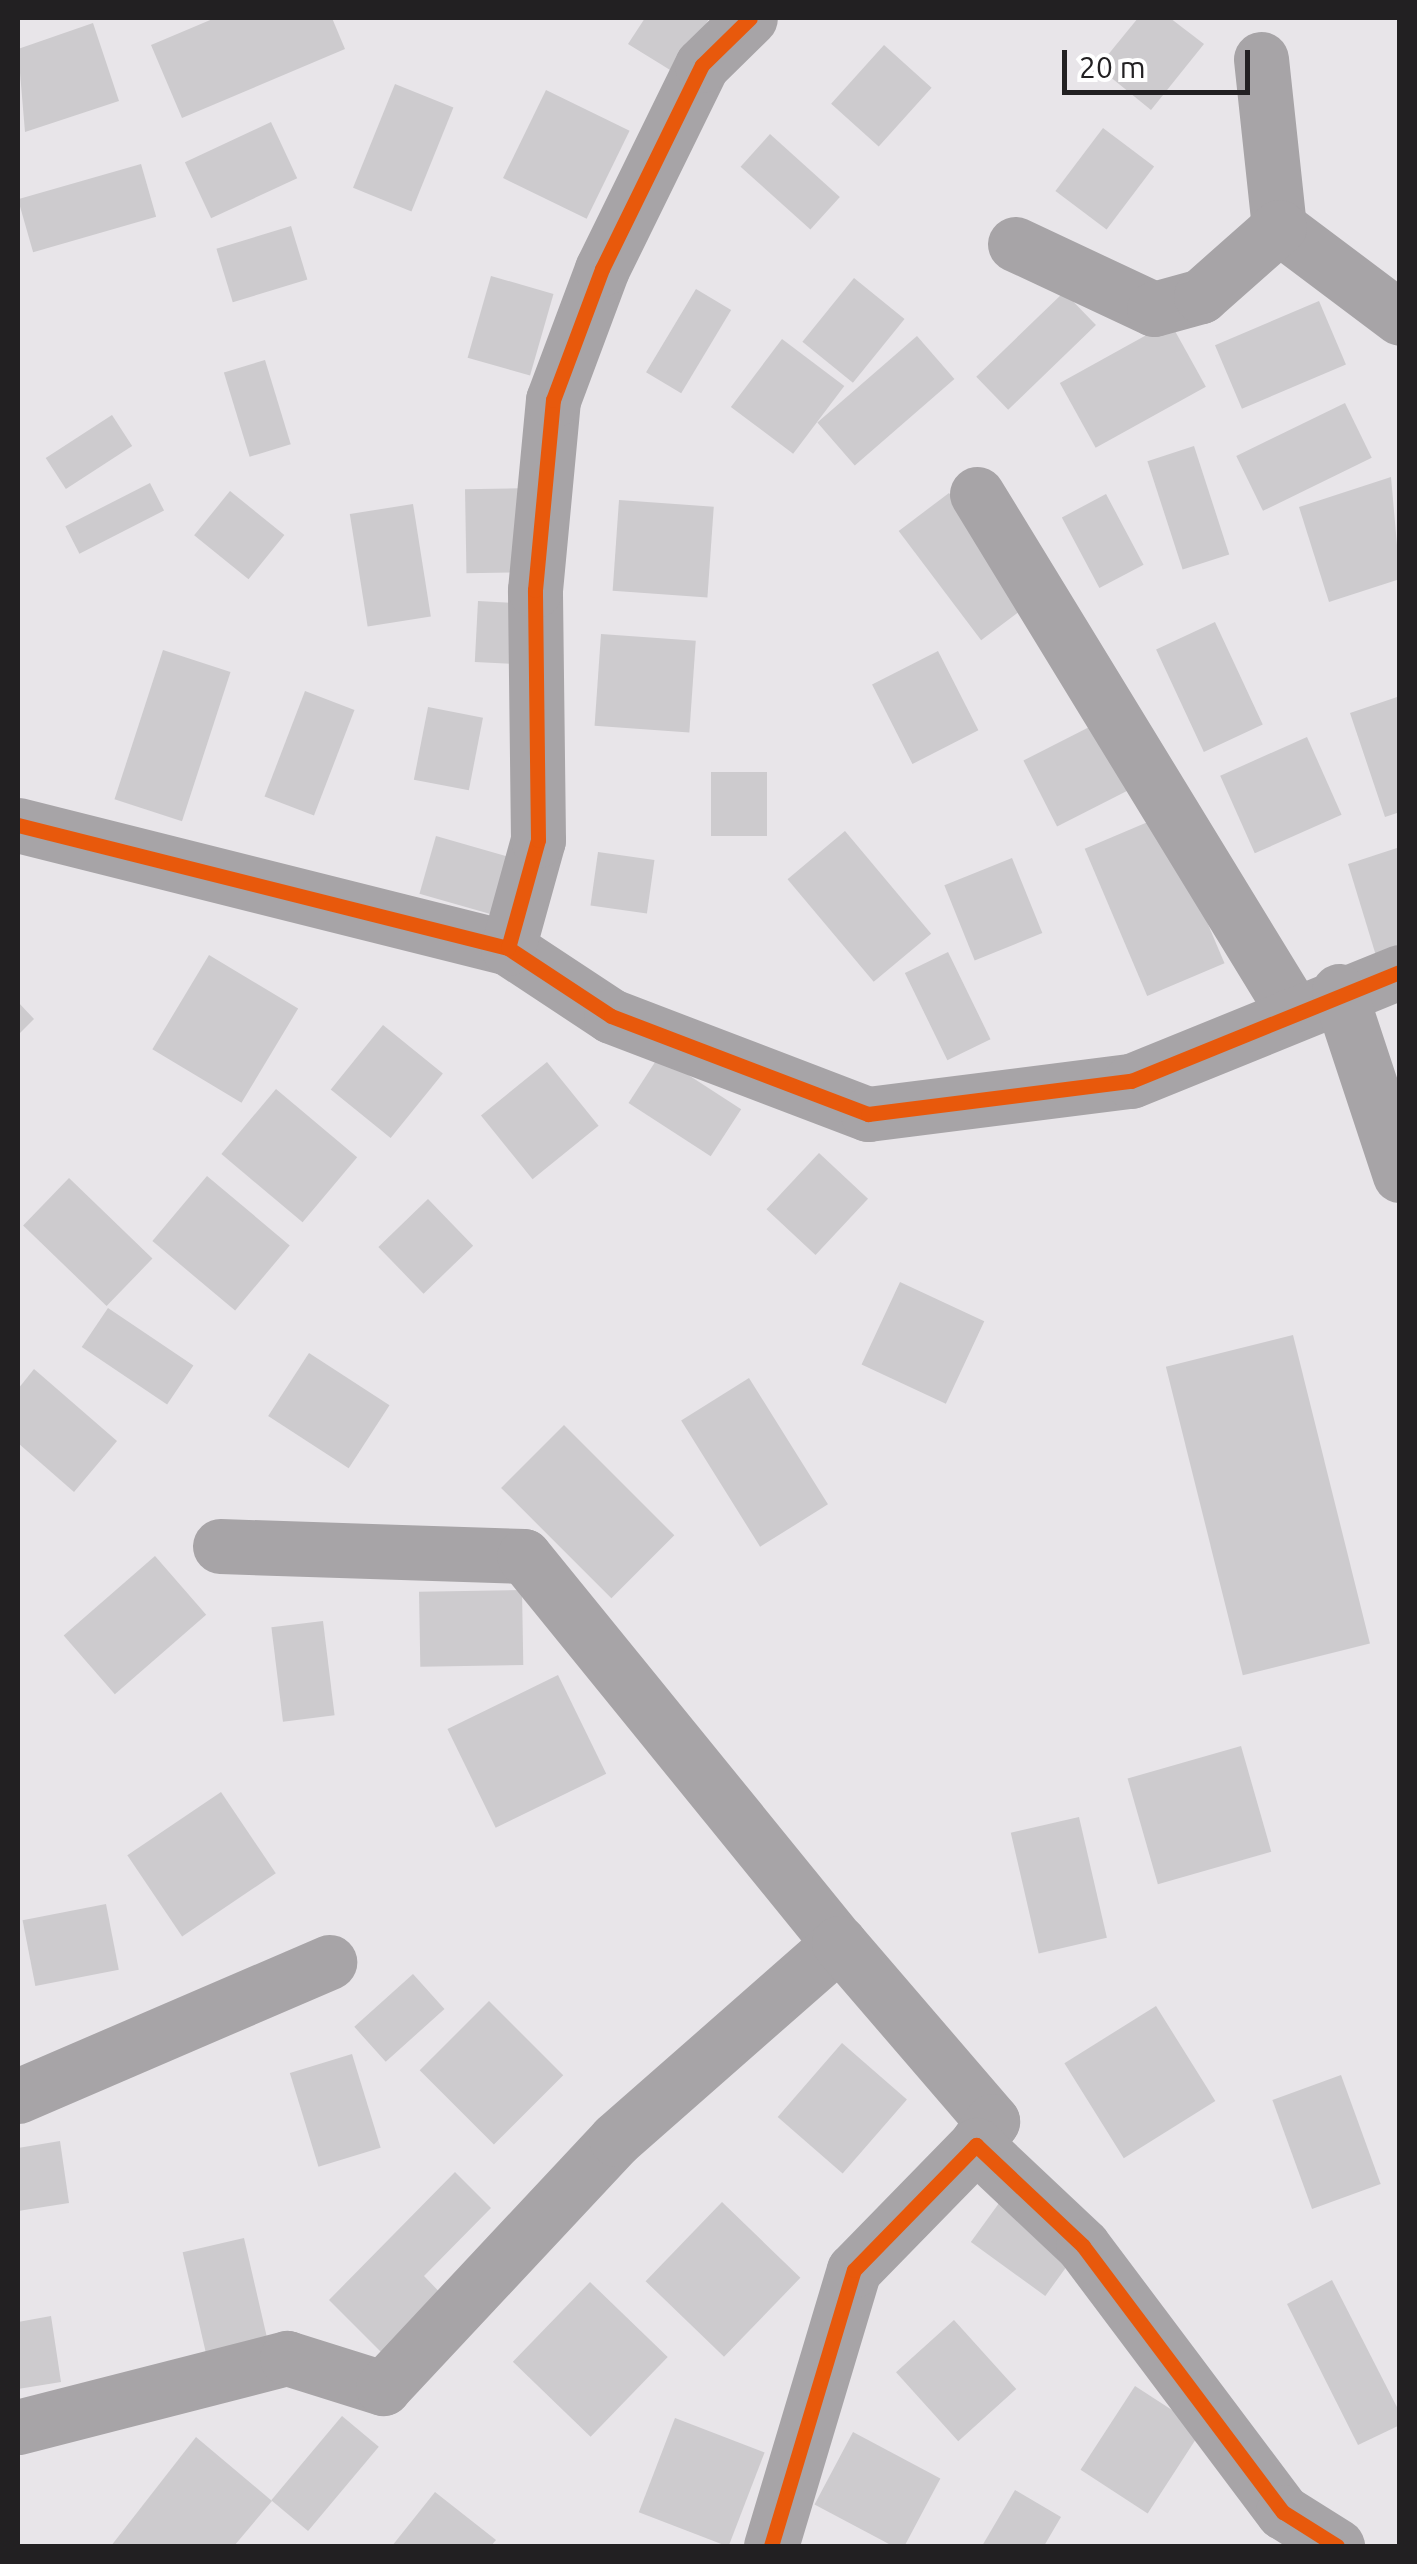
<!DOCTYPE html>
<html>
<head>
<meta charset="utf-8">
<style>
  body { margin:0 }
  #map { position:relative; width:1417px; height:2564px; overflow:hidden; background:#e8e5e9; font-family:Ubuntu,sans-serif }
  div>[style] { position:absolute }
  .building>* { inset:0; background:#cdcbce; transform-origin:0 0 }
  .minor>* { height:55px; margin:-27.5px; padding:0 27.5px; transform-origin:27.5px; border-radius:27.5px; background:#a7a4a7 }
  .cycleway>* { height:15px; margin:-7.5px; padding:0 7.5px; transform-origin:7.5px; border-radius:7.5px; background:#e8590c }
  span { translate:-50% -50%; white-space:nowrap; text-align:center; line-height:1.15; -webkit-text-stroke:8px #fff; paint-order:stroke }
  .frame { position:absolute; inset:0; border:20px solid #222022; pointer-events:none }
  .scale { position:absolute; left:1062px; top:50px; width:188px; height:45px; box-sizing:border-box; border:5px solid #222022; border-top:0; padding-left:12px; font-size:30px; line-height:35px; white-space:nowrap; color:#222022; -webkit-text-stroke:8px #fff; paint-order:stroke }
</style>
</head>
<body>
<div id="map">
  <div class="building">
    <div style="clip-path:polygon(215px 18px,332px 18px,345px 49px,182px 118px,151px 45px)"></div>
    <div style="clip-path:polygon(645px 18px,707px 18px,709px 19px,675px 73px,628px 44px)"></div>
    <div style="clip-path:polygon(1138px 18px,1170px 18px,1204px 44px,1151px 110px,1098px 67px)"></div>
    <div style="clip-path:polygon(93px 23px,119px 101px,25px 132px,18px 49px)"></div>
    <div style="left:884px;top:45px;width:64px;height:79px;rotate:42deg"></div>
    <div style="left:395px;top:84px;width:63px;height:112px;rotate:22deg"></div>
    <div style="left:546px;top:90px;width:93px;height:98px;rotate:26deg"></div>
    <div style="left:271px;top:122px;width:62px;height:95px;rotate:65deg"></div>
    <div style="left:1103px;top:128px;width:64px;height:79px;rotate:37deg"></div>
    <div style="left:770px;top:134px;width:94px;height:44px;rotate:42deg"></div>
    <div style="left:141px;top:164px;width:55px;height:128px;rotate:74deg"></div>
    <div style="left:291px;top:226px;width:56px;height:78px;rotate:73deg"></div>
    <div style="left:491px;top:276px;width:65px;height:85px;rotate:16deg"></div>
    <div style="left:854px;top:278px;width:65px;height:82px;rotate:39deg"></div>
    <div style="left:696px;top:289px;width:41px;height:97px;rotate:31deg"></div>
    <div style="left:1064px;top:292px;width:46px;height:122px;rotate:46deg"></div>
    <div style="left:1319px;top:301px;width:69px;height:113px;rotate:67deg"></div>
    <div style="left:1170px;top:322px;width:74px;height:126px;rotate:61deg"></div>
    <div style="left:917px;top:336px;width:57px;height:132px;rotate:49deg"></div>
    <div style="left:782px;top:339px;width:78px;height:85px;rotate:37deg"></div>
    <div style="left:265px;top:360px;width:88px;height:43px;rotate:73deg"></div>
    <div style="left:1345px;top:403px;width:61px;height:121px;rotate:64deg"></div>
    <div style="left:112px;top:415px;width:37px;height:79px;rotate:57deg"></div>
    <div style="left:1194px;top:446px;width:114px;height:49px;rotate:72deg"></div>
    <div style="clip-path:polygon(1391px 477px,1400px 579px,1329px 602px,1299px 507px)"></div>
    <div style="left:150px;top:483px;width:31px;height:95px;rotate:63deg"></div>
    <div style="left:534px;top:488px;width:84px;height:69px;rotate:89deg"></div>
    <div style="left:230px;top:491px;width:70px;height:57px;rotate:39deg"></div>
    <div style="left:949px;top:493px;width:137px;height:63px;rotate:53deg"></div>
    <div style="left:1106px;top:494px;width:80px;height:50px;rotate:62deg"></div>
    <div style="left:619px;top:500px;width:95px;height:91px;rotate:4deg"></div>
    <div style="left:413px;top:504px;width:114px;height:64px;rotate:81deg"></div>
    <div style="left:478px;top:601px;width:52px;height:61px;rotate:3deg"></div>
    <div style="left:1215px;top:622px;width:113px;height:65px;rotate:65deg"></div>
    <div style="left:601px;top:634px;width:95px;height:92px;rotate:4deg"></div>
    <div style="left:163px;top:650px;width:71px;height:157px;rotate:18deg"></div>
    <div style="left:938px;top:651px;width:89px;height:74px;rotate:63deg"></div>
    <div style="left:305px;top:691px;width:53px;height:113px;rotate:21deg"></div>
    <div style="clip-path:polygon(1400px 696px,1400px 812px,1385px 817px,1350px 713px)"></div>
    <div style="left:428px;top:707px;width:56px;height:74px;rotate:11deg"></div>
    <div style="left:1109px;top:717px;width:74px;height:96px;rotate:63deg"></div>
    <div style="left:1307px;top:737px;width:85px;height:95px;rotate:66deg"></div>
    <div style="left:711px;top:772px;width:56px;height:64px"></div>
    <div style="left:1162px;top:816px;width:160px;height:84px;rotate:67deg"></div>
    <div style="left:845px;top:831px;width:134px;height:75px;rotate:50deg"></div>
    <div style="left:436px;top:836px;width:91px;height:60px;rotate:16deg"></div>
    <div style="clip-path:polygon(1400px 847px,1400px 952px,1377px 959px,1348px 864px)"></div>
    <div style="left:598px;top:852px;width:57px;height:54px;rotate:8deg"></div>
    <div style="left:1012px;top:858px;width:81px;height:73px;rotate:68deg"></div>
    <div style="left:948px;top:952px;width:97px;height:48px;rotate:64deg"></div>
    <div style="left:209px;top:955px;width:104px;height:110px;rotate:31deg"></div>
    <div style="clip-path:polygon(18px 1002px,34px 1019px,18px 1035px)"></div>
    <div style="left:383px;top:1025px;width:77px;height:83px;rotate:39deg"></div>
    <div style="left:659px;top:1056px;width:98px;height:56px;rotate:33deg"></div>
    <div style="left:547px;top:1062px;width:82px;height:85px;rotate:51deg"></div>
    <div style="left:276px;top:1089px;width:106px;height:85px;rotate:40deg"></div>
    <div style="left:819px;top:1153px;width:67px;height:77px;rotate:43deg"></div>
    <div style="left:207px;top:1176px;width:108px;height:85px;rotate:40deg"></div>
    <div style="left:69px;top:1178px;width:116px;height:66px;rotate:44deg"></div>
    <div style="left:428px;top:1199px;width:65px;height:69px;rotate:46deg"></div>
    <div style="left:900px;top:1282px;width:93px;height:91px;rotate:25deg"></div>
    <div style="left:108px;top:1308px;width:103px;height:47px;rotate:34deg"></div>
    <div style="left:1293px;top:1335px;width:318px;height:131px;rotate:76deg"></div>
    <div style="left:309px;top:1353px;width:96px;height:75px;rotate:33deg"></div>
    <div style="clip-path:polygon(34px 1369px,117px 1441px,74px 1492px,18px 1443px,18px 1389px)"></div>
    <div style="left:749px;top:1378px;width:149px;height:80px;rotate:58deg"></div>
    <div style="left:564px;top:1425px;width:156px;height:89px;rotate:45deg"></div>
    <div style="left:155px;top:1556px;width:78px;height:121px;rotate:49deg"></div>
    <div style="left:522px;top:1590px;width:75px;height:103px;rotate:89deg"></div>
    <div style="left:323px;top:1621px;width:95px;height:52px;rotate:83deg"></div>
    <div style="left:558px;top:1675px;width:110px;height:123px;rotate:64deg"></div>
    <div style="left:1241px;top:1746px;width:110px;height:118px;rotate:74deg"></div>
    <div style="left:221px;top:1792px;width:98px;height:113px;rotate:56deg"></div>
    <div style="left:1079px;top:1817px;width:124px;height:70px;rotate:77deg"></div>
    <div style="left:106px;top:1904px;width:67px;height:85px;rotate:79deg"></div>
    <div style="left:413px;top:1974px;width:47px;height:79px;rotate:48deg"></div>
    <div style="left:489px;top:2001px;width:105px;height:98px;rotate:45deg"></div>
    <div style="left:1156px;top:2006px;width:112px;height:108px;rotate:58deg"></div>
    <div style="left:842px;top:2043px;width:86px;height:98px;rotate:41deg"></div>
    <div style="left:352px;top:2054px;width:98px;height:65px;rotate:73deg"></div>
    <div style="left:1341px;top:2075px;width:116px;height:73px;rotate:70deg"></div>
    <div style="clip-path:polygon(60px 2141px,69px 2203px,18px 2211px,18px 2148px)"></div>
    <div style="clip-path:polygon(455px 2172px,491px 2208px,424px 2276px,451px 2304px,392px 2363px,329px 2300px)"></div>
    <div style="left:1002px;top:2199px;width:92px;height:53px;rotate:36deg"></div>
    <div style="left:722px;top:2202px;width:109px;height:110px;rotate:44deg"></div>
    <div style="left:244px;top:2238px;width:110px;height:63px;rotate:77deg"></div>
    <div style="clip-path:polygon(1332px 2280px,1400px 2413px,1400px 2425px,1358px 2445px,1287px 2304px)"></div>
    <div style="left:590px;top:2282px;width:108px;height:111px;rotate:44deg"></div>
    <div style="clip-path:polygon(51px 2316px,61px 2382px,18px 2389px,18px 2322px)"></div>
    <div style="left:954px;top:2320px;width:93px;height:78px;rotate:48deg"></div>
    <div style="left:1135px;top:2386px;width:80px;height:100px;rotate:33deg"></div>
    <div style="left:342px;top:2416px;width:48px;height:110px;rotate:40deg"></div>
    <div style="left:675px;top:2418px;width:96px;height:101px;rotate:21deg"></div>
    <div style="left:853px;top:2432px;width:99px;height:82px;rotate:28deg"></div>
    <div style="clip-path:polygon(196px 2437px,272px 2501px,234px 2546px,111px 2546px)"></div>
    <div style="clip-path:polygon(1015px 2490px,1061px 2517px,1044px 2546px,982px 2546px)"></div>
    <div style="clip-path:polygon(435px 2492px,496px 2540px,491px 2546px,392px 2546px)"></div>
  </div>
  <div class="minor">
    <div style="left:1261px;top:59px;width:169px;rotate:83.9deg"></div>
    <div style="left:1279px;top:227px;width:151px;rotate:36.9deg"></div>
    <div style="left:1015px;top:244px;width:153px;rotate:25.1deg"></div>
    <div style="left:1154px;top:309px;width:49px;rotate:-15.5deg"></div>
    <div style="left:1201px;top:296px;width:104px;rotate:-41.5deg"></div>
    <div style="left:977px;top:494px;width:606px;rotate:58.57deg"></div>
    <div style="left:18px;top:825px;width:505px;rotate:14.09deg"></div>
    <div style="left:508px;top:948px;width:123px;rotate:33.4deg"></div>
    <div style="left:611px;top:1016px;width:275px;rotate:20.9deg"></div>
    <div style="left:868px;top:1114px;width:265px;rotate:-7.2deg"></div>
    <div style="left:1131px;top:1081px;width:290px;rotate:-22.1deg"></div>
    <div style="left:508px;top:948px;width:112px;rotate:-74.5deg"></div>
    <div style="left:538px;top:840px;width:250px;rotate:-90.7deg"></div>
    <div style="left:535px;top:590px;width:191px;rotate:-84.6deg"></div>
    <div style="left:553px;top:400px;width:140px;rotate:-69.5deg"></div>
    <div style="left:602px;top:269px;width:227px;rotate:-63.9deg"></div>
    <div style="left:702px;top:65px;width:67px;rotate:-44.4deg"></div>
    <div style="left:1339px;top:991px;width:194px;rotate:71.7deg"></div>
    <div style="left:220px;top:1546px;width:304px;rotate:1.9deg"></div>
    <div style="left:524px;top:1556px;width:499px;rotate:50.9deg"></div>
    <div style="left:18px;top:2096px;width:339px;rotate:-23.3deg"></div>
    <div style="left:18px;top:2427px;width:278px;rotate:-14.4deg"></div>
    <div style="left:287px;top:2358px;width:101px;rotate:17.4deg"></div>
    <div style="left:383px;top:2388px;width:341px;rotate:-46.9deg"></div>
    <div style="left:616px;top:2139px;width:297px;rotate:-41.3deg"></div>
    <div style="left:839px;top:1943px;width:235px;rotate:49.3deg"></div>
    <div style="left:992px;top:2121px;width:29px;rotate:124deg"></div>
    <div style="left:771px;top:2546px;width:288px;rotate:-73.3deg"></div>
    <div style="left:854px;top:2270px;width:175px;rotate:-45.7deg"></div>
    <div style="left:976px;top:2145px;width:147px;rotate:43.3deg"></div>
    <div style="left:1083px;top:2246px;width:333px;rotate:53.1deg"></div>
    <div style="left:1283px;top:2512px;width:64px;rotate:32.2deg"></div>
  </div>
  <div class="cycleway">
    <div style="left:18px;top:825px;width:505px;rotate:14.09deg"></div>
    <div style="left:508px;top:948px;width:123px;rotate:33.4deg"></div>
    <div style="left:611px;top:1016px;width:275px;rotate:20.9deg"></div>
    <div style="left:868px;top:1114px;width:265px;rotate:-7.2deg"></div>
    <div style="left:1131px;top:1081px;width:290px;rotate:-22.1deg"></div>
    <div style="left:508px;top:948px;width:112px;rotate:-74.5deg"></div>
    <div style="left:538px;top:840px;width:250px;rotate:-90.7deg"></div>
    <div style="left:535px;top:590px;width:191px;rotate:-84.6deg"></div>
    <div style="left:553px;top:400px;width:140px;rotate:-69.5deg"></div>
    <div style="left:602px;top:269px;width:227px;rotate:-63.9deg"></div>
    <div style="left:702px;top:65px;width:67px;rotate:-44.4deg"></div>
    <div style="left:771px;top:2546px;width:288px;rotate:-73.3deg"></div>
    <div style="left:854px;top:2270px;width:175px;rotate:-45.7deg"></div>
    <div style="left:976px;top:2145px;width:147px;rotate:43.3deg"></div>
    <div style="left:1083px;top:2246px;width:333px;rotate:53.1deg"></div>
    <div style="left:1283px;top:2512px;width:64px;rotate:32.2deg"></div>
  </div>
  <div class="frame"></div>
  <div class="scale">20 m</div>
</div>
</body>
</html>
